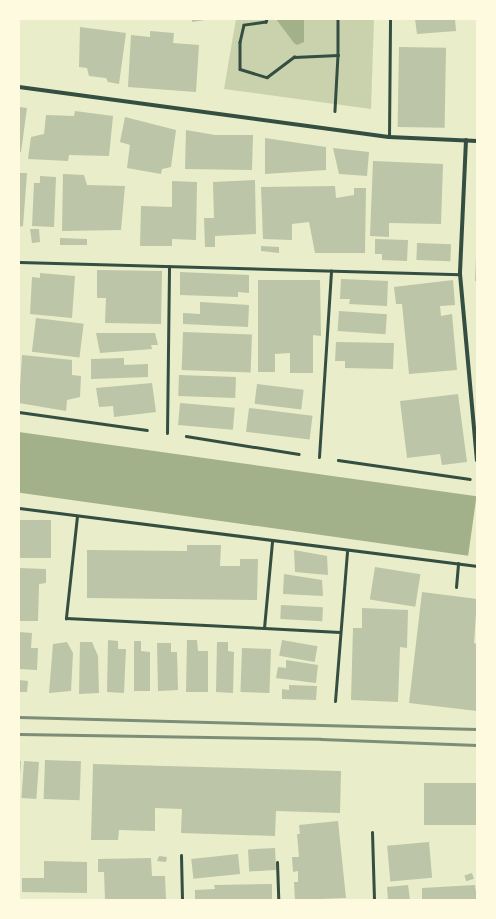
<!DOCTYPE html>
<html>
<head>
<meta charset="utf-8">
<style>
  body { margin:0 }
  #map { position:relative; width:496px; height:919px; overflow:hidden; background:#e9edc9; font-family:Roboto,sans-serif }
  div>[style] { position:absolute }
  .green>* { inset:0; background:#cad2ad }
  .water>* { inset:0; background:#a3b18a; transform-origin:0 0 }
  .building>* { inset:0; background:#bcc5a7; transform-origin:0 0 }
  .path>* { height:2.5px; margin:-1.25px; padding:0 1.25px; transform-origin:1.25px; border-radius:1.25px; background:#344e41 }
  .service>* { height:3px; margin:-1.5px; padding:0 1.5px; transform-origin:1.5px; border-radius:1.5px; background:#344e41 }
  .minor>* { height:4px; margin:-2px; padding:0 2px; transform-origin:2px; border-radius:2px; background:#344e41 }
  .rail>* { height:3px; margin:-1.5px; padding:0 1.5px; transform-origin:1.5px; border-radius:1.5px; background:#7c8e77 }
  span { translate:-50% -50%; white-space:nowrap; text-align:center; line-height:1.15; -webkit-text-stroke:3.5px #fefae0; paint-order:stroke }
  .frame { position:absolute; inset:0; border:20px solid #fefae0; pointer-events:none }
</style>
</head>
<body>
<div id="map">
  <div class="green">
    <div style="clip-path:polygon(236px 19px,374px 19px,371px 109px,224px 89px)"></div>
  </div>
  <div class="water">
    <div style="clip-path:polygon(276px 19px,304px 19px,304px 42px,297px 45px,294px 43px)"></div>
    <div style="left:19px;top:432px;width:462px;height:60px;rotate:8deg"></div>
  </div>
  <div class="building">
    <div style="clip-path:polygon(192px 19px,205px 19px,205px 20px,192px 22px)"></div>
    <div style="clip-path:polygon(415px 19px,455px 19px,456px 31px,417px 34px)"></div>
    <div style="clip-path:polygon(80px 27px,126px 33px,119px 84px,108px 82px,106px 78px,89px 76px,87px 68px,79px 67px)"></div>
    <div style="clip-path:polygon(150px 31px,174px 33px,173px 43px,199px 45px,196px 92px,128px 87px,131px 35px,150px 37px)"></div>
    <div style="left:399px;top:47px;width:47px;height:80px;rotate:1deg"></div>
    <div style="clip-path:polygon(19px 107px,27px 108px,21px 152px,19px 152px)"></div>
    <div style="clip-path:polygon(75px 111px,113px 116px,109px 156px,69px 155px,68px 161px,28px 159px,31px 137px,44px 134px,46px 115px,74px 116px)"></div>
    <div style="clip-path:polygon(125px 117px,176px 130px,171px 167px,162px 169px,161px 174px,127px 168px,130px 145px,120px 142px)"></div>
    <div style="clip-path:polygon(186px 130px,215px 135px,253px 135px,252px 170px,185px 169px)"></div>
    <div style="clip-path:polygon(265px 138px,326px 147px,326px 170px,265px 174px)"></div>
    <div style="clip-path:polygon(333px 148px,369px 152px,367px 176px,339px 174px)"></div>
    <div style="clip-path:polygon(373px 161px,443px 164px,441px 224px,389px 223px,389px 237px,370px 236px)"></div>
    <div style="clip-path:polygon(19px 173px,27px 173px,23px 226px,19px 227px)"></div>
    <div style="clip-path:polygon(63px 174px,84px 175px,87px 185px,125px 186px,121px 230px,62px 231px)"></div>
    <div style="clip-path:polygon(40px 176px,56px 177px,54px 227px,32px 226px,34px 183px,40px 183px)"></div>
    <div style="clip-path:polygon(255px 180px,256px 234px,215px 236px,215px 247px,205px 247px,204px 218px,214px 218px,213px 182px)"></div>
    <div style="clip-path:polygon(172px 181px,197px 182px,196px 240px,172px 239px,172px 246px,140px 246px,141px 206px,172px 207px)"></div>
    <div style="clip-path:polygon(335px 186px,336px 198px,354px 195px,354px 188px,366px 188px,365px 253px,315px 253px,309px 222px,292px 224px,292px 240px,263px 239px,261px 187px)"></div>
    <div style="clip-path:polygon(30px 229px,39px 229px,40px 242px,32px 243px)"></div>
    <div style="clip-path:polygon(60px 238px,87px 239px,87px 245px,60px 245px)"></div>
    <div style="clip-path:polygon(375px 239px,408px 240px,407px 261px,382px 260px,382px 254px,375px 254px)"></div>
    <div style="left:417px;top:243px;width:34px;height:17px;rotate:2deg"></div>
    <div style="clip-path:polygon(261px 246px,279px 247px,279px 253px,261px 251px)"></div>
    <div style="clip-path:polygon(476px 257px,477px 257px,477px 281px,475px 281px)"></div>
    <div style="clip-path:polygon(97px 270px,162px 271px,161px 324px,105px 323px,106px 298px,97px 298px)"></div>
    <div style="clip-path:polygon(180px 272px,249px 275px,249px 293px,238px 292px,238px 297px,180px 295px)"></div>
    <div style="clip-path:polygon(40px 273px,75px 276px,72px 318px,30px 314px,32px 277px,40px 278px)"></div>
    <div style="clip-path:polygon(341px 279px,388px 281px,387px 306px,349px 304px,350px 299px,340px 299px)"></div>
    <div style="clip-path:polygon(258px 280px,320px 280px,321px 336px,313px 335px,313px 373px,290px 373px,290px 353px,275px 354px,275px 372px,258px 372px)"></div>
    <div style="clip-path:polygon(453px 280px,455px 305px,440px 306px,441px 316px,452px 314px,457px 370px,409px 374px,402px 304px,396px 304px,394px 287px)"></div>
    <div style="clip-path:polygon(200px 302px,249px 305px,248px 327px,183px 324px,183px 313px,200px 314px)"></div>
    <div style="left:339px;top:311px;width:48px;height:20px;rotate:4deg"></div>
    <div style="left:36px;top:318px;width:48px;height:34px;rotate:7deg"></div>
    <div style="left:183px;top:332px;width:69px;height:38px;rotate:2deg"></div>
    <div style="clip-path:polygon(96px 333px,155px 333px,158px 345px,151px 345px,152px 349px,100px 353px)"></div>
    <div style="clip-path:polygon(336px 342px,394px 343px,393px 369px,345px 368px,345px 361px,335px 361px)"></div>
    <div style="clip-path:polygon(22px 355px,72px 360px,72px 375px,81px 376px,80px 397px,67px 400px,66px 411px,19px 403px)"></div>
    <div style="clip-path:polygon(124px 358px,124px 365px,148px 364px,148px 377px,91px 379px,91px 359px)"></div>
    <div style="left:179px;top:375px;width:57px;height:21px;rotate:2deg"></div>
    <div style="clip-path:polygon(152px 383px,156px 412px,114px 417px,113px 406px,99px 407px,96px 388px)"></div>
    <div style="left:257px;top:384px;width:47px;height:20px;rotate:7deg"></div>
    <div style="clip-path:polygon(458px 394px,467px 462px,442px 465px,440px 454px,407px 458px,400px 401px)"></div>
    <div style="left:180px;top:403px;width:55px;height:22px;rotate:5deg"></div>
    <div style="left:249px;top:408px;width:64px;height:24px;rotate:7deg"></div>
    <div style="left:19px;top:520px;width:32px;height:38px"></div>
    <div style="clip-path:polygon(187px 545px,221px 545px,220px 566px,240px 566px,240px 559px,258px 559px,257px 600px,87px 598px,87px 550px,187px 551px)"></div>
    <div style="clip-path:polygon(294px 550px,327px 556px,328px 575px,295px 572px)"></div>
    <div style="left:375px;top:567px;width:46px;height:33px;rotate:9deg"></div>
    <div style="clip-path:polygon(19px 568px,46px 569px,46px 583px,39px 584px,38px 621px,19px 621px)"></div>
    <div style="clip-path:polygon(284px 574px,322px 580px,323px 596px,283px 594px)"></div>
    <div style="clip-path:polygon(422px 592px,477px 599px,474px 643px,477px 644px,477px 711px,409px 703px)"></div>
    <div style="left:281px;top:605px;width:42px;height:14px;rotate:3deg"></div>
    <div style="clip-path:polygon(362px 608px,408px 610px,407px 648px,400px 647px,398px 702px,351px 700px,353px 628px,362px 628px)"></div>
    <div style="clip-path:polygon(19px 632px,32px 633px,31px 648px,38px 648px,37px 670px,19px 669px)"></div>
    <div style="clip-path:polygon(108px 640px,118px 641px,118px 649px,126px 649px,124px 693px,107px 692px)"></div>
    <div style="clip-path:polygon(187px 640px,197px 640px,198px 651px,208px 651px,208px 692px,186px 692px)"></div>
    <div style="left:282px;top:640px;width:36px;height:16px;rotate:10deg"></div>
    <div style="clip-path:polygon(134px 641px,141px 641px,141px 651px,150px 652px,150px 691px,134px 691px)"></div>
    <div style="clip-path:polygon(67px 642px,73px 653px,71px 691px,49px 693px,53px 644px)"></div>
    <div style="clip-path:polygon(80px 642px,92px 642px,98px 656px,99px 693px,79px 694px)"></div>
    <div style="clip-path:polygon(217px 642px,228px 642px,228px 651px,234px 652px,233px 693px,216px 692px)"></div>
    <div style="clip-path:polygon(157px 643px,171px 643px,171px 652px,177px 652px,178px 690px,158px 691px)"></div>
    <div style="left:242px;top:648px;width:29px;height:44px;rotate:2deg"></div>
    <div style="clip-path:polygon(286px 660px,318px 665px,316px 683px,276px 678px,278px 667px,286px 668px)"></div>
    <div style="clip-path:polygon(19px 680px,28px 681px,27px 692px,19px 692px)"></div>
    <div style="clip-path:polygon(289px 685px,317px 686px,316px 700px,282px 699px,282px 689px,289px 690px)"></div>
    <div style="left:45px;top:760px;width:36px;height:39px;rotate:2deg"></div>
    <div style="clip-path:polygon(19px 761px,21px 761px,20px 776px,19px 776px)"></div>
    <div style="left:24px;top:761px;width:15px;height:37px;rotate:4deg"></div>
    <div style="clip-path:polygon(93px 764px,341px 771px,340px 813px,276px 811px,275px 836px,181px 833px,182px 809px,155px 808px,155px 831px,119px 830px,118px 840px,91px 840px)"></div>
    <div style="left:424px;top:783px;width:53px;height:42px"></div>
    <div style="clip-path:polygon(338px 821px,346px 898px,295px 900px,294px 882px,298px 882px,298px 871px,293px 872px,292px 857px,299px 857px,297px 834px,300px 834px,299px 825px)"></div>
    <div style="left:429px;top:842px;width:36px;height:42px;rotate:85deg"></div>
    <div style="left:275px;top:848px;width:22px;height:27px;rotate:87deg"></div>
    <div style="left:238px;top:854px;width:20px;height:47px;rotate:84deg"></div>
    <div style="clip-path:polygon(159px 856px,167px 857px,166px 862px,157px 861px)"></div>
    <div style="clip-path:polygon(151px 858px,152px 876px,165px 876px,166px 900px,105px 900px,104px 872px,98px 872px,98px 859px)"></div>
    <div style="clip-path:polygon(44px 861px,87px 862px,87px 893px,22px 892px,22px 878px,44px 878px)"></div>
    <div style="left:472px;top:873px;width:6px;height:8px;rotate:72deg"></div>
    <div style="clip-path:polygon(272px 884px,272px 900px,195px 900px,195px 890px,215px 889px,214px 885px)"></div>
    <div style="clip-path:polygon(408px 885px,410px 900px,388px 900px,387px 887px)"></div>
    <div style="clip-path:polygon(475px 885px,477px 900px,422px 900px,422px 888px)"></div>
  </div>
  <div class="path">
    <div style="left:267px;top:19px;width:3px;rotate:108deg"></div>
    <div style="left:266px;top:22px;width:22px;rotate:172deg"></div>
    <div style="left:244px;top:25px;width:17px;rotate:103deg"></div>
    <div style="left:240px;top:42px;width:27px;rotate:90deg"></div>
    <div style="left:240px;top:69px;width:28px;rotate:17deg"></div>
    <div style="left:267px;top:77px;width:34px;rotate:-37deg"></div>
    <div style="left:294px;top:57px;width:44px;rotate:-2.6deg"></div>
    <div style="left:338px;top:55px;width:56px;rotate:93.1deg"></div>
    <div style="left:338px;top:19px;width:36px;rotate:90deg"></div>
    <div style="left:19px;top:412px;width:129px;rotate:8deg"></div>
    <div style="left:186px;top:436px;width:114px;rotate:9.1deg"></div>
    <div style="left:338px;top:460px;width:133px;rotate:8.2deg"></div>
  </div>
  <div class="service">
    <div style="left:389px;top:137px;width:118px;rotate:-89.5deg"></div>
    <div style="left:19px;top:262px;width:441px;rotate:1.6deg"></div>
    <div style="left:167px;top:433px;width:167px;rotate:-89.3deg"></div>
    <div style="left:319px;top:457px;width:187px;rotate:-86.3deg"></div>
    <div style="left:19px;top:508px;width:462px;rotate:7.2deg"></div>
    <div style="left:77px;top:516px;width:103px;rotate:96.2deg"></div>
    <div style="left:66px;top:618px;width:198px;rotate:2.9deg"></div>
    <div style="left:264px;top:628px;width:87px;rotate:-84.7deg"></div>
    <div style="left:456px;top:587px;width:24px;rotate:-85deg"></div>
    <div style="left:264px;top:628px;width:76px;rotate:3deg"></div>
    <div style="left:335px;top:701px;width:150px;rotate:-85.4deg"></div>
    <div style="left:372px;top:832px;width:68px;rotate:88.3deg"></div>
    <div style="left:181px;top:855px;width:45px;rotate:88.7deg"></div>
    <div style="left:277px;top:862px;width:38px;rotate:88deg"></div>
  </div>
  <div class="minor">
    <div style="left:19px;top:87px;width:373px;rotate:7.7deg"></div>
    <div style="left:389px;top:137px;width:88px;rotate:2.6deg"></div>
    <div style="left:466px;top:140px;width:134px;rotate:92.6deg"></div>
    <div style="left:460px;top:274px;width:187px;rotate:84.8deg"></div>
  </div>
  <div class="rail">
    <div style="left:19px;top:717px;width:458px;rotate:1.5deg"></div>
    <div style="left:19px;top:734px;width:302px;rotate:0.9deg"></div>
    <div style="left:321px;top:739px;width:156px;rotate:2.2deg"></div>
  </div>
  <div class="frame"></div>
</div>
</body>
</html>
